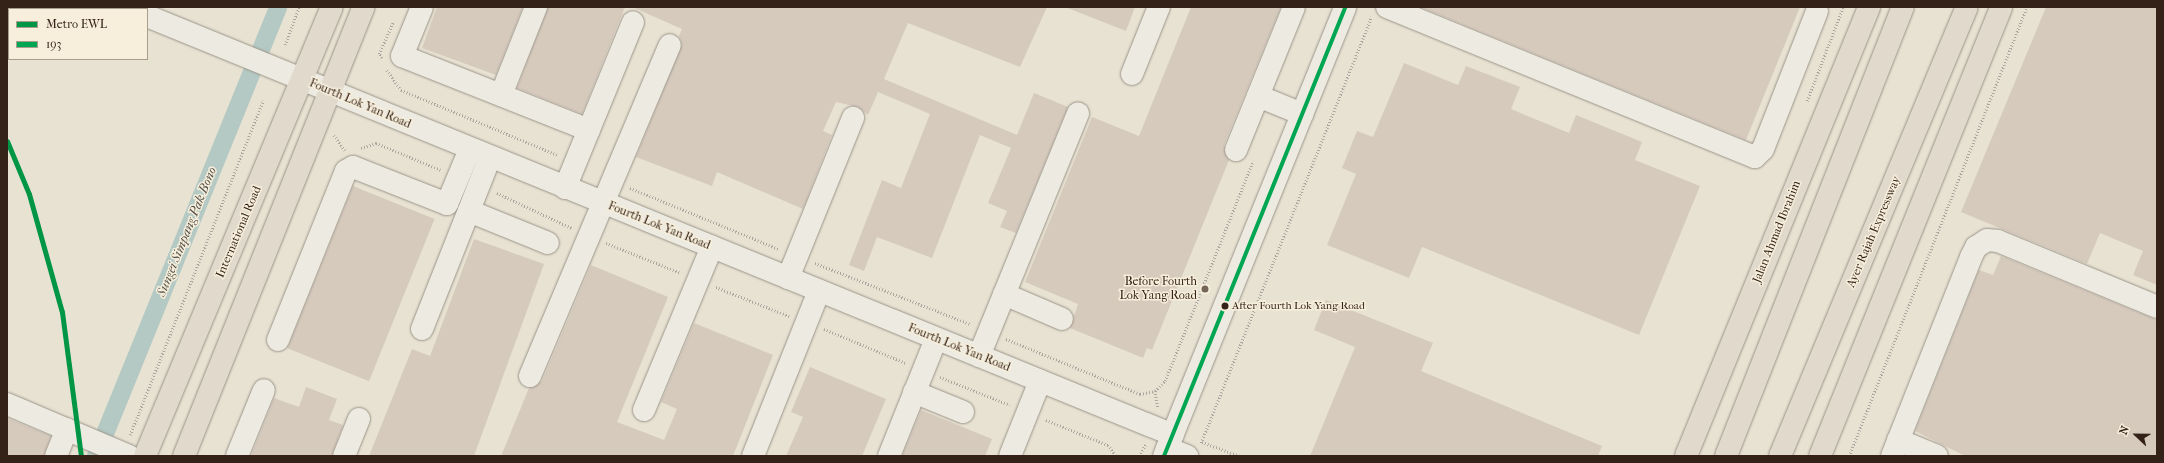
<!DOCTYPE html>
<html>
<head>
<meta charset="utf-8">
<style>
  body { margin:0 }
  #map { position:relative; width:2164px; height:463px; overflow:hidden; background:#e8e2d2; font-family:"IM FELL French Canon",serif }
  div>[style] { position:absolute }
  .canal>* { height:18px; margin:-9px; padding:0 9px; transform-origin:9px; border-radius:9px; background:#b4c9c3 }
  .building>* { inset:0; background:#d6cabd; transform-origin:0 0 }
  .path>* { height:2.5px; margin-top:-1.25px; transform-origin:0; background:repeating-linear-gradient(90deg,#aba69f 0 1px,transparent 0 3px) }
  .roads { filter:drop-shadow(0 0 1px #9a9489) drop-shadow(0 0 1px #9a9489) }
  .minor>* { height:22px; margin:-11px; padding:0 11px; transform-origin:11px; border-radius:11px; background:#edeae1 }
  .major>* { height:22px; margin:-11px; padding:0 11px; transform-origin:11px; border-radius:11px; background:#e0d9cc }
  .highway>* { height:22px; margin:-11px; padding:0 11px; transform-origin:11px; border-radius:11px; background:#e0d9cc }
  .bus-1>* { height:4px; margin:-2px; padding:0 2px; transform-origin:2px; border-radius:2px; background:#00a651 }
  .metro-1>* { height:5px; margin:-2.5px; padding:0 2.5px; transform-origin:2.5px; border-radius:2.5px; background:#009645 }
  .dots>* { width:11px; height:11px; translate:-50% -50%; box-sizing:border-box; border:2px solid #f7efdb; border-radius:50% }
  span { translate:-50% -50%; white-space:nowrap; text-align:center; line-height:1.15; -webkit-text-stroke:3px #f7efdb; paint-order:stroke }
  .bus-label { font-size:11px; color:#342218 }
  .left { translate:0 -50%; text-align:left }
  .street-label { font-size:12px; color:#342218 }
  .poi-label { font-size:12px; color:#342218 }
  .right { translate:-100% -50%; text-align:right }
  .water-label { font-size:13px; color:#54514a; font-style:italic }
  .frame { position:absolute; inset:0; border:8px solid #342218; pointer-events:none }
  .legend { position:absolute; left:8px; top:8px; width:140px; height:52px; box-sizing:border-box; background:#f7efdb; border:1px solid #a99d8d; margin:0; padding:5px 7px; list-style:none; font-size:12px; color:#342218 }
  .legend li { display:flex; align-items:center; gap:8px; height:20px }
  .legend b { width:20px; border:1px solid #a99d8d }
  .north { position:absolute; left:2116px; top:415px; width:40px; height:40px; -webkit-text-stroke:3px #f7efdb; paint-order:stroke; rotate:292deg; font-size:11px; font-weight:700; line-height:16px; text-align:center; color:#342218 }
  .north::after { content:''; display:block; margin:auto; width:14px; height:18px; background:#342218; clip-path:polygon(50% 0,100% 100%,50% 72%,0 100%) }
</style>
</head>
<body>
<div id="map">
  <div class="canal">
    <div style="left:96px;top:456px;width:484px;rotate:-67.9deg"></div>
  </div>
  <div class="building">
    <div style="clip-path:polygon(437px 7px,523px 7px,496px 75px,422px 48px)"></div>
    <div style="clip-path:polygon(548px 7px,625px 7px,582px 114px,517px 88px)"></div>
    <div style="clip-path:polygon(632px 7px,1047px 7px,1020px 67px,908px 23px,884px 79px,1017px 135px,1034px 93px,1068px 107px,1016px 233px,1000px 227px,1007px 211px,988px 203px,1011px 148px,980px 135px,932px 258px,877px 237px,864px 271px,849px 265px,882px 180px,901px 188px,930px 114px,878px 92px,868px 115px,858px 107px,836px 102px,823px 131px,832px 135px,803px 209px,717px 172px,712px 186px,636px 157px,682px 44px,679px 36px,682px 29px)"></div>
    <div style="clip-path:polygon(1065px 7px,1135px 7px,1126px 31px)"></div>
    <div style="clip-path:polygon(1191px 7px,1281px 7px,1224px 145px,1229px 160px,1152px 350px,1147px 348px,1143px 358px,1070px 328px,1078px 304px,1025px 282px,1092px 117px,1139px 136px)"></div>
    <div style="clip-path:polygon(1420px 7px,1800px 7px,1746px 140px)"></div>
    <div style="clip-path:polygon(2046px 7px,2157px 7px,2157px 285px,2133px 275px,2143px 251px,2100px 233px,2087px 264px,1961px 212px)"></div>
    <div style="clip-path:polygon(1404px 63px,1458px 85px,1466px 66px,1520px 87px,1511px 109px,1569px 133px,1576px 115px,1642px 142px,1635px 160px,1700px 186px,1639px 335px,1422px 247px,1409px 278px,1327px 245px,1356px 174px,1342px 168px,1357px 131px,1373px 137px)"></div>
    <div style="left:353px;top:186px;width:88px;height:175px;rotate:22deg"></div>
    <div style="clip-path:polygon(474px 239px,544px 264px,474px 456px,369px 456px,412px 349px,430px 356px)"></div>
    <div style="clip-path:polygon(2001px 256px,2157px 320px,2157px 456px,1965px 456px,1915px 431px,1979px 270px,1993px 275px)"></div>
    <div style="clip-path:polygon(591px 265px,668px 297px,617px 422px,664px 440px,677px 409px,661px 402px,694px 323px,773px 355px,733px 456px,501px 456px,529px 388px,542px 381px)"></div>
    <div style="clip-path:polygon(1326px 300px,1433px 343px,1421px 371px,1602px 446px,1598px 456px,1310px 456px,1355px 347px,1314px 330px)"></div>
    <div style="clip-path:polygon(810px 367px,886px 399px,862px 456px,786px 456px,803px 417px,791px 412px)"></div>
    <div style="clip-path:polygon(306px 387px,337px 399px,329px 420px,343px 425px,332px 456px,251px 456px,274px 398px,299px 407px)"></div>
    <div style="clip-path:polygon(921px 410px,992px 439px,985px 456px,902px 456px)"></div>
    <div style="clip-path:polygon(7px 418px,51px 436px,44px 456px,7px 456px)"></div>
  </div>
  <div class="path">
    <div style="left:285px;top:45px;width:40px;rotate:-69.8deg"></div>
    <div style="left:382px;top:58px;width:5px;rotate:-127deg"></div>
    <div style="left:379px;top:54px;width:35px;rotate:-66deg"></div>
    <div style="left:387px;top:70px;width:24px;rotate:55deg"></div>
    <div style="left:401px;top:90px;width:170px;rotate:22.5deg"></div>
    <div style="left:1807px;top:101px;width:101px;rotate:-69deg"></div>
    <div style="left:334px;top:135px;width:19px;rotate:54deg"></div>
    <div style="left:361px;top:148px;width:16px;rotate:-18deg"></div>
    <div style="left:376px;top:143px;width:70px;rotate:22.6deg"></div>
    <div style="left:630px;top:188px;width:161px;rotate:22.3deg"></div>
    <div style="left:497px;top:193px;width:83px;rotate:25deg"></div>
    <div style="left:606px;top:243px;width:81px;rotate:21.8deg"></div>
    <div style="left:815px;top:263px;width:167px;rotate:21.5deg"></div>
    <div style="left:716px;top:287px;width:79px;rotate:21.7deg"></div>
    <div style="left:824px;top:329px;width:89px;rotate:22.5deg"></div>
    <div style="left:1006px;top:339px;width:145px;rotate:22.3deg"></div>
    <div style="left:1140px;top:394px;width:15px;rotate:-11deg"></div>
    <div style="left:1155px;top:391px;width:14px;rotate:-45deg"></div>
    <div style="left:1165px;top:381px;width:237px;rotate:-68.2deg"></div>
    <div style="left:940px;top:377px;width:75px;rotate:21.8deg"></div>
    <div style="left:1155px;top:391px;width:17px;rotate:80deg"></div>
    <div style="left:1046px;top:420px;width:67px;rotate:22deg"></div>
    <div style="left:1108px;top:445px;width:14px;rotate:54deg"></div>
    <div style="left:130px;top:435px;width:360px;rotate:-68.3deg"></div>
    <div style="left:1202px;top:442px;width:40px;rotate:20.2deg"></div>
    <div style="left:1201px;top:443px;width:459px;rotate:-68.2deg"></div>
    <div style="left:1139px;top:456px;width:13px;rotate:-61deg"></div>
    <div style="left:1849px;top:456px;width:483px;rotate:-68.4deg"></div>
  </div>
  <div class="roads">
    <div class="minor">
      <div style="left:125px;top:7px;width:5px;rotate:22deg"></div>
      <div style="left:422px;top:7px;width:53px;rotate:112.2deg"></div>
      <div style="left:402px;top:56px;width:201px;rotate:21.6deg"></div>
      <div style="left:1387px;top:7px;width:397px;rotate:22.2deg"></div>
      <div style="left:1755px;top:157px;width:11px;rotate:-45deg"></div>
      <div style="left:1763px;top:149px;width:148px;rotate:-68.6deg"></div>
      <div style="left:147px;top:16px;width:1108px;rotate:22.21deg"></div>
      <div style="left:1132px;top:74px;width:72px;rotate:-68.1deg"></div>
      <div style="left:501px;top:95px;width:95px;rotate:-68.3deg"></div>
      <div style="left:1258px;top:96px;width:48px;rotate:22.2deg"></div>
      <div style="left:1236px;top:150px;width:154px;rotate:-67.9deg"></div>
      <div style="left:565px;top:188px;width:179px;rotate:-67.7deg"></div>
      <div style="left:469px;top:211px;width:85px;rotate:22.1deg"></div>
      <div style="left:788px;top:278px;width:173px;rotate:-67.9deg"></div>
      <div style="left:1004px;top:294px;width:63px;rotate:23.3deg"></div>
      <div style="left:422px;top:329px;width:185px;rotate:-68.4deg"></div>
      <div style="left:278px;top:340px;width:182px;rotate:-68.1deg"></div>
      <div style="left:346px;top:171px;width:8px;rotate:-30deg"></div>
      <div style="left:353px;top:167px;width:101px;rotate:21.5deg"></div>
      <div style="left:447px;top:204px;width:60px;rotate:-67.3deg"></div>
      <div style="left:979px;top:356px;width:262px;rotate:-67.8deg"></div>
      <div style="left:530px;top:376px;width:359px;rotate:-67.1deg"></div>
      <div style="left:914px;top:392px;width:53px;rotate:22.2deg"></div>
      <div style="left:7px;top:404px;width:133px;rotate:23.1deg"></div>
      <div style="left:644px;top:410px;width:177px;rotate:-67.4deg"></div>
      <div style="left:1898px;top:440px;width:42px;rotate:22.3deg"></div>
      <div style="left:1167px;top:448px;width:22px;rotate:22deg"></div>
      <div style="left:56px;top:456px;width:29px;rotate:-68deg"></div>
      <div style="left:237px;top:456px;width:71px;rotate:-67.8deg"></div>
      <div style="left:344px;top:456px;width:40px;rotate:-68deg"></div>
      <div style="left:753px;top:456px;width:178px;rotate:-68.2deg"></div>
      <div style="left:889px;top:456px;width:126px;rotate:-68.1deg"></div>
      <div style="left:1010px;top:456px;width:81px;rotate:-68.2deg"></div>
      <div style="left:1164px;top:456px;width:484px;rotate:-68deg"></div>
      <div style="left:1892px;top:456px;width:214px;rotate:-68.3deg"></div>
      <div style="left:1971px;top:257px;width:11px;rotate:-63deg"></div>
      <div style="left:1976px;top:247px;width:13px;rotate:-32deg"></div>
      <div style="left:1987px;top:240px;width:11px;rotate:5deg"></div>
      <div style="left:1998px;top:241px;width:172px;rotate:22.5deg"></div>
    </div>
    <div class="major">
      <div style="left:145px;top:456px;width:486px;rotate:-67.4deg"></div>
      <div style="left:184px;top:456px;width:484px;rotate:-68.2deg"></div>
      <div style="left:1686px;top:456px;width:485px;rotate:-67.8deg"></div>
      <div style="left:1820px;top:456px;width:484px;rotate:-68deg"></div>
    </div>
    <div class="highway">
      <div style="left:1726px;top:456px;width:483px;rotate:-68.5deg"></div>
      <div style="left:1780px;top:456px;width:486px;rotate:-67.4deg"></div>
    </div>
  </div>
  <div class="bus-1">
    <div style="left:1164px;top:456px;width:484px;rotate:-68deg"></div>
  </div>
  <div class="metro-1">
    <div style="left:7px;top:141px;width:57px;rotate:67.5deg"></div>
    <div style="left:29px;top:194px;width:123px;rotate:74.4deg"></div>
    <div style="left:62px;top:312px;width:145px;rotate:82.5deg"></div>
  </div>
  <div class="dots">
    <div style="left:1205px;top:289px;background:#736559"></div>
    <div style="left:1225px;top:306px;background:#342218"></div>
  </div>
  <div class="bus-label">
    <span class="left" style="left:1232px;top:306px">After Fourth Lok Yang Road</span>
  </div>
  <div class="street-label">
    <span style="left:360px;top:104px;rotate:23deg">Fourth Lok Yan Road</span>
    <span style="left:659px;top:226px;rotate:22deg">Fourth Lok Yan Road</span>
    <span style="left:239px;top:232px;rotate:-67deg">International Road</span>
    <span style="left:1777px;top:232px;rotate:-68deg">Jalan Ahmad Ibrahim</span>
    <span style="left:1874px;top:232px;rotate:-67deg">Ayer Rajah Expressway</span>
    <span style="left:959px;top:348px;rotate:22deg">Fourth Lok Yan Road</span>
  </div>
  <div class="poi-label">
    <span class="right" style="left:1197px;top:289px">Before Fourth<br>Lok Yang Road</span>
  </div>
  <div class="water-label">
    <span style="left:187px;top:232px;rotate:-68deg">Sungei Simpang Pak Bono</span>
  </div>
  <div class="frame"></div>
  <ul class="legend">
  <li><b style="height:5px;background:#009645"></b>Metro EWL</li>
  <li><b style="height:5px;background:#00a651"></b>193</li>
  </ul>
  <div class="north">N</div>
</div>
</body>
</html>
